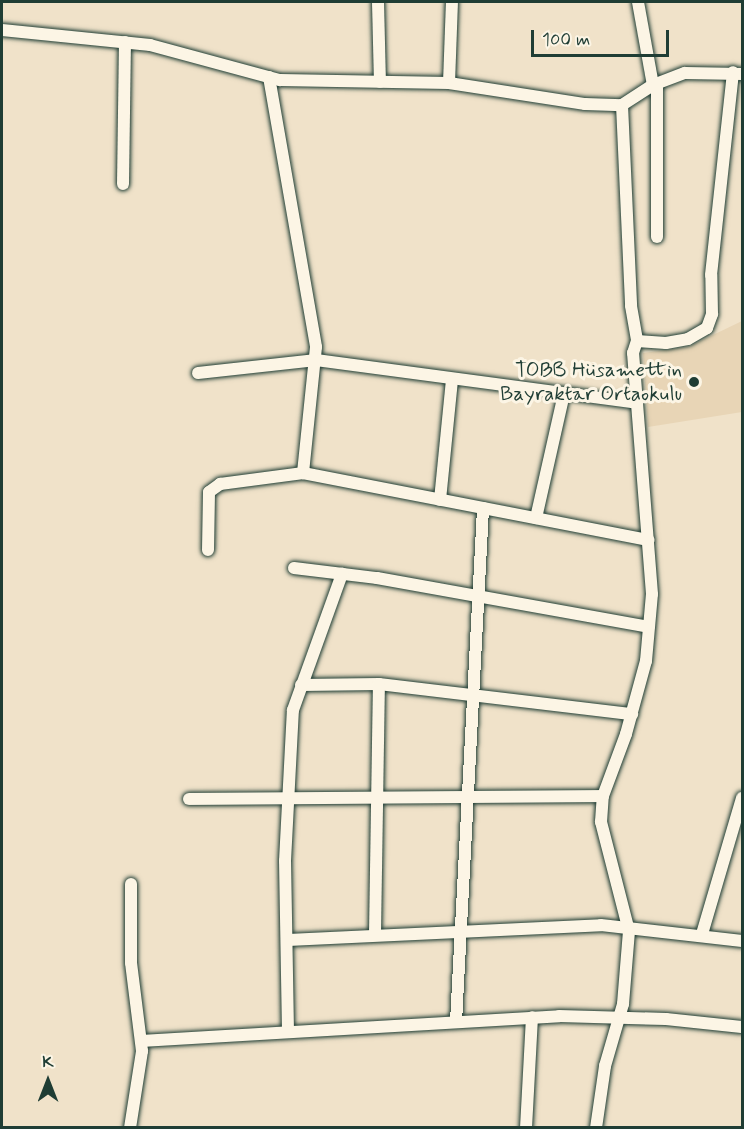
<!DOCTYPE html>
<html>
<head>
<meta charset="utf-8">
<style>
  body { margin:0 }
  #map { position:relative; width:744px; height:1129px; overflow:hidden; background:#f0e2c9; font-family:Mynerve,sans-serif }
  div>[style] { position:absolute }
  .built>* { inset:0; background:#e8d5b6 }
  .roads { filter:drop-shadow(0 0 2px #1f3d34) drop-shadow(0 0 2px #1f3d34) }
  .minor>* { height:12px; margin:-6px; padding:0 6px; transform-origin:6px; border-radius:6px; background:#fcf5e5 }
  .dots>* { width:16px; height:16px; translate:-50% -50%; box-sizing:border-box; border:3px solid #fcf5e5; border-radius:50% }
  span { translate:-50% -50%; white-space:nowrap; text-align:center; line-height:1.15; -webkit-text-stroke:6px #fcf5e5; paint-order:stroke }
  .poi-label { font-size:21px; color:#1f3d34 }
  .right { translate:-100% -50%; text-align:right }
  .frame { position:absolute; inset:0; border:3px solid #1f3d34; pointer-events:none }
  .north { position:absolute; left:18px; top:1051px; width:60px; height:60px; -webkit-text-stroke:4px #fcf5e5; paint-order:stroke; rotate:0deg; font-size:16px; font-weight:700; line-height:24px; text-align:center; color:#1f3d34 }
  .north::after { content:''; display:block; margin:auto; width:21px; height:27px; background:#1f3d34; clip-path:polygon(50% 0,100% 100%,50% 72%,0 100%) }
  .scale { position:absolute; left:531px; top:30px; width:138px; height:27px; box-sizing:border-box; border:3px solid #1f3d34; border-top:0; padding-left:8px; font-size:18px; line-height:21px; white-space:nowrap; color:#1f3d34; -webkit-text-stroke:4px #fcf5e5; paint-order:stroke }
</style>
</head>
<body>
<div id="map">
  <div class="built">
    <div style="clip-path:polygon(742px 321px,742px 412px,648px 427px,643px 353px,688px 347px)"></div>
  </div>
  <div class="roads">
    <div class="minor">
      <div style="left:378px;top:2px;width:80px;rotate:88.6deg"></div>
      <div style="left:638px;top:2px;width:84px;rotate:79.8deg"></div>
      <div style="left:2px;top:30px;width:149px;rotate:5.8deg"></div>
      <div style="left:150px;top:45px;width:135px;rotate:15.1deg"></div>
      <div style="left:280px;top:80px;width:169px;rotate:1deg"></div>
      <div style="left:449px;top:83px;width:138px;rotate:8.8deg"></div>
      <div style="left:585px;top:104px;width:37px;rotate:2deg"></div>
      <div style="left:622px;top:105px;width:37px;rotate:-33deg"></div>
      <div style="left:653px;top:85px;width:34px;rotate:-21deg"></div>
      <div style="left:685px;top:73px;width:57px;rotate:1deg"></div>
      <div style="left:269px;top:77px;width:274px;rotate:80.1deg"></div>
      <div style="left:316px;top:347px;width:127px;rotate:95.9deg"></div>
      <div style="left:449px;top:83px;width:81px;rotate:-87.9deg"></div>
      <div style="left:622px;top:105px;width:201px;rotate:87.4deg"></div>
      <div style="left:631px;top:306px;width:36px;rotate:80deg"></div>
      <div style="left:637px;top:341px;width:29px;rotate:4deg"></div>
      <div style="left:666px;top:343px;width:22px;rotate:-10deg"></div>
      <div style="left:688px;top:339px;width:22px;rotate:-30deg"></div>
      <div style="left:707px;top:328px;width:15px;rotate:-70deg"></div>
      <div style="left:712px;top:314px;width:39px;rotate:-91deg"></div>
      <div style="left:711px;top:275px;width:204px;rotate:-83.8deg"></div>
      <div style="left:123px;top:184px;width:142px;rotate:-89.2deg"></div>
      <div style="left:657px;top:237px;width:154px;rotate:-90deg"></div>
      <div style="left:198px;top:373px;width:119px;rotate:-6.3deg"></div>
      <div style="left:316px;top:360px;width:324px;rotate:7.6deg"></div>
      <div style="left:440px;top:500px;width:121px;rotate:-84.3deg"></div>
      <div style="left:536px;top:518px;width:127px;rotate:-77.3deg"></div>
      <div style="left:208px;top:550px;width:58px;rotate:-89deg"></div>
      <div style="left:209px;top:492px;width:14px;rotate:-36deg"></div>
      <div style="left:220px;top:484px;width:84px;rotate:-7.5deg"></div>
      <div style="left:303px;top:473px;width:352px;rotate:11deg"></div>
      <div style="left:294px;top:568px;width:84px;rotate:6.9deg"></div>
      <div style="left:377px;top:578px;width:276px;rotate:10.2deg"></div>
      <div style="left:301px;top:685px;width:78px;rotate:-0.7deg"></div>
      <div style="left:379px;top:684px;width:255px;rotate:6.8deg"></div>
      <div style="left:189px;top:799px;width:414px;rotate:-0.4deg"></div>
      <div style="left:375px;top:934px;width:250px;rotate:-89.1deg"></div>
      <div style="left:702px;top:934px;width:142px;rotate:-73.6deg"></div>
      <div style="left:288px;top:940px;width:313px;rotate:-2.7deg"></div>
      <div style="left:601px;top:925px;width:142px;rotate:6.5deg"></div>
      <div style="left:456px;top:1022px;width:515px;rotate:-86.99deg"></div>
      <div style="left:288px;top:1032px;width:171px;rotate:-91deg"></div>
      <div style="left:285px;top:861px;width:151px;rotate:-87deg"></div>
      <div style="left:293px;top:710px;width:145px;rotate:-70.2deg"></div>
      <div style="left:141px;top:1041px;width:419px;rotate:-3.4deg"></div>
      <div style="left:559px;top:1016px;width:107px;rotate:1.6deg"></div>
      <div style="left:666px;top:1019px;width:76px;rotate:6deg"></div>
      <div style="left:130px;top:1128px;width:78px;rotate:-81.1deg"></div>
      <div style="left:142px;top:1051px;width:89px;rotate:-97.1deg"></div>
      <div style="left:131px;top:963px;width:79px;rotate:-90deg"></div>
      <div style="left:526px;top:1128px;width:111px;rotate:-86.9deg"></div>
      <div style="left:596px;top:1128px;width:63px;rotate:-81.7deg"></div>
      <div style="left:605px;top:1066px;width:65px;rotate:-73.8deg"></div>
      <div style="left:623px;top:1004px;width:73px;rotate:-85.3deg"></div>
      <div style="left:629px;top:931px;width:113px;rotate:-104.4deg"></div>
      <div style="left:601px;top:822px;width:26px;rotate:-86deg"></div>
      <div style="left:603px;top:796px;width:66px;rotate:-69.6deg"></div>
      <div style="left:626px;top:734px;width:76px;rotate:-74.7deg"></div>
      <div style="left:646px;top:661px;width:67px;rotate:-84.9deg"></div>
      <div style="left:652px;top:594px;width:242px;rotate:-94.5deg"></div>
      <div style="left:633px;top:353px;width:13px;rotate:-72deg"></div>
    </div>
  </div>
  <div class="dots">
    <div style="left:694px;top:382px;background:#1f3d34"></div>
  </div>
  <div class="poi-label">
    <span class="right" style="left:682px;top:382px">TOBB Hüsamettin<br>Bayraktar Ortaokulu</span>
  </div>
  <div class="frame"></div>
  <div class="north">K</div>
  <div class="scale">100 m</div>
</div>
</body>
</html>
